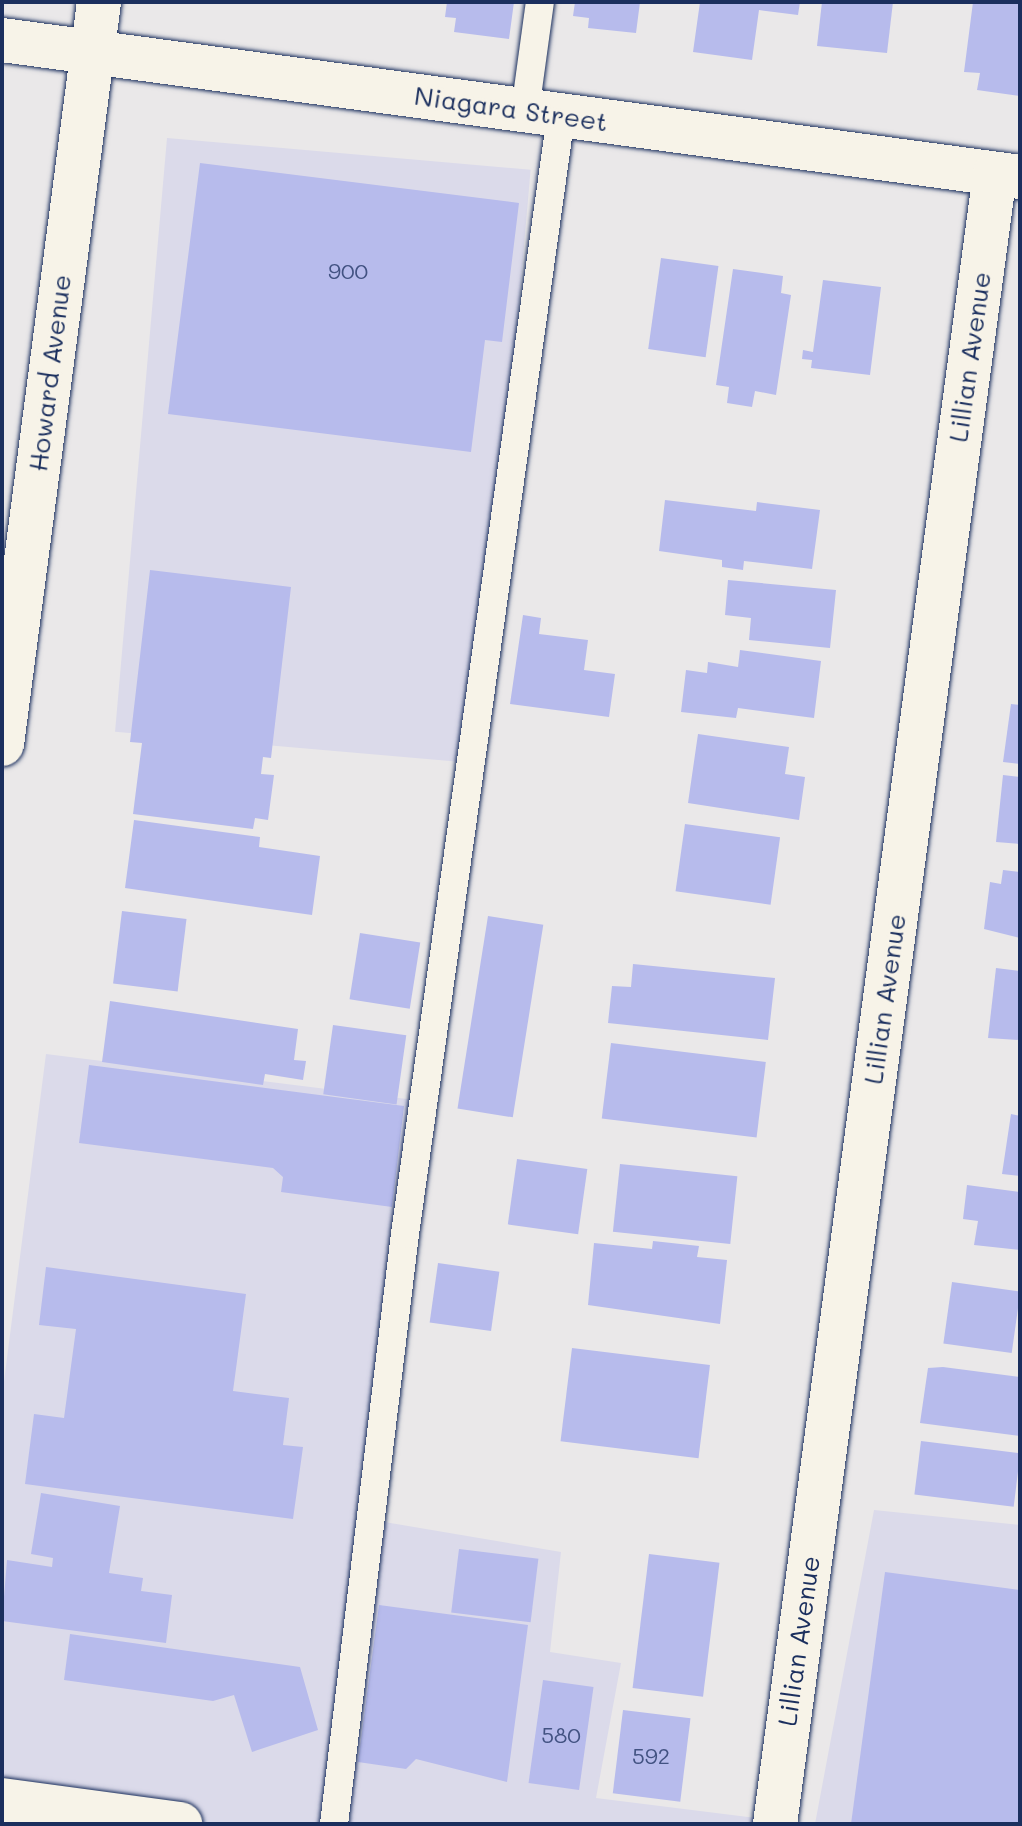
<!DOCTYPE html>
<html>
<head>
<meta charset="utf-8">
<style>
  body { margin:0 }
  #map { position:relative; width:1022px; height:1826px; overflow:hidden; background:#eae8e9; font-family:Mali,sans-serif }
  div>[style] { position:absolute }
  .built>* { inset:0; background:#dbdaea; transform-origin:0 0 }
  .building>* { inset:0; background:#b7bbec; transform-origin:0 0 }
  .roads { filter:drop-shadow(0 0 2px #1b2f5e) drop-shadow(0 0 2px #1b2f5e) }
  .lane>* { height:28px; margin:-14px; padding:0 14px; transform-origin:14px; border-radius:14px; background:#f7f3e8 }
  .street>* { height:44px; margin:-22px; padding:0 22px; transform-origin:22px; border-radius:22px; background:#f7f3e8 }
  .secondary>* { height:44px; margin:-22px; padding:0 22px; transform-origin:22px; border-radius:22px; background:#f7f3e8 }
  span { translate:-50% -50%; white-space:nowrap; text-align:center; line-height:1.15; -webkit-text-stroke:6px #f7f3e8; paint-order:stroke }
  .number-label { font-size:22px; color:#425282 }
  .number-label span { -webkit-text-stroke-width:0 }
  .street-label { font-size:26px; color:#1b2f5e }
  .frame { position:absolute; inset:0; border:4px solid #1b2f5e; pointer-events:none }
</style>
</head>
<body>
<div id="map">
  <div class="built">
    <div style="left:167px;top:138px;width:365px;height:596px;rotate:5deg"></div>
    <div style="clip-path:polygon(46px 1054px,415px 1100px,361px 1518px,561px 1552px,550px 1652px,621px 1663px,596px 1798px,804px 1824px,2px 1824px,2px 1397px)"></div>
    <div style="clip-path:polygon(874px 1510px,1020px 1525px,1020px 1824px,815px 1824px)"></div>
  </div>
  <div class="building">
    <div style="clip-path:polygon(447px 2px,514px 2px,509px 39px,454px 32px,456px 18px,445px 17px)"></div>
    <div style="clip-path:polygon(575px 2px,640px 2px,636px 33px,588px 28px,589px 18px,573px 16px)"></div>
    <div style="clip-path:polygon(700px 2px,800px 2px,798px 15px,759px 10px,752px 60px,693px 52px)"></div>
    <div style="clip-path:polygon(822px 2px,893px 2px,887px 53px,817px 46px)"></div>
    <div style="clip-path:polygon(973px 2px,1020px 2px,1020px 96px,977px 90px,980px 73px,964px 72px)"></div>
    <div style="clip-path:polygon(200px 163px,519px 203px,502px 342px,485px 340px,471px 452px,168px 414px)"></div>
    <div style="left:661px;top:258px;width:58px;height:92px;rotate:8deg"></div>
    <div style="clip-path:polygon(733px 269px,783px 276px,781px 293px,791px 295px,776px 395px,755px 391px,752px 407px,727px 403px,729px 387px,716px 385px)"></div>
    <div style="clip-path:polygon(823px 280px,881px 287px,870px 375px,811px 368px,812px 360px,802px 359px,803px 350px,813px 352px)"></div>
    <div style="clip-path:polygon(665px 500px,756px 511px,757px 502px,820px 510px,812px 569px,744px 561px,743px 570px,722px 567px,722px 560px,659px 551px)"></div>
    <div style="clip-path:polygon(150px 570px,291px 587px,271px 758px,263px 757px,261px 774px,274px 775px,268px 820px,255px 818px,253px 829px,133px 814px,142px 743px,130px 742px)"></div>
    <div style="clip-path:polygon(728px 580px,836px 590px,830px 648px,749px 640px,751px 618px,725px 615px)"></div>
    <div style="clip-path:polygon(523px 615px,541px 618px,539px 634px,588px 640px,584px 670px,615px 674px,609px 717px,510px 704px)"></div>
    <div style="clip-path:polygon(740px 650px,821px 661px,814px 718px,738px 708px,736px 718px,681px 712px,686px 670px,707px 673px,708px 662px,738px 667px)"></div>
    <div style="clip-path:polygon(1011px 704px,1020px 705px,1020px 764px,1003px 762px)"></div>
    <div style="clip-path:polygon(698px 734px,789px 747px,785px 774px,805px 777px,799px 820px,688px 803px)"></div>
    <div style="clip-path:polygon(1003px 775px,1020px 777px,1020px 844px,996px 842px)"></div>
    <div style="clip-path:polygon(134px 820px,260px 837px,259px 847px,320px 856px,312px 915px,125px 888px)"></div>
    <div style="left:685px;top:824px;width:96px;height:68px;rotate:8deg"></div>
    <div style="clip-path:polygon(1003px 870px,1020px 872px,1020px 938px,984px 929px,990px 882px,1001px 884px)"></div>
    <div style="left:122px;top:911px;width:65px;height:73px;rotate:7deg"></div>
    <div style="left:488px;top:916px;width:56px;height:195px;rotate:9deg"></div>
    <div style="left:360px;top:933px;width:61px;height:67px;rotate:9deg"></div>
    <div style="clip-path:polygon(633px 964px,775px 978px,768px 1040px,608px 1023px,612px 986px,631px 987px)"></div>
    <div style="clip-path:polygon(996px 968px,1020px 971px,1020px 1040px,988px 1038px)"></div>
    <div style="clip-path:polygon(110px 1001px,298px 1029px,294px 1060px,306px 1061px,303px 1080px,265px 1074px,263px 1085px,102px 1062px)"></div>
    <div style="left:333px;top:1025px;width:74px;height:70px;rotate:8deg"></div>
    <div style="left:611px;top:1043px;width:156px;height:76px;rotate:7deg"></div>
    <div style="clip-path:polygon(89px 1065px,404px 1106px,392px 1207px,281px 1192px,283px 1177px,273px 1168px,79px 1143px)"></div>
    <div style="clip-path:polygon(1011px 1114px,1020px 1116px,1020px 1176px,1002px 1174px)"></div>
    <div style="left:517px;top:1159px;width:71px;height:66px;rotate:8deg"></div>
    <div style="left:620px;top:1164px;width:118px;height:68px;rotate:6deg"></div>
    <div style="clip-path:polygon(967px 1185px,1020px 1192px,1020px 1250px,974px 1245px,978px 1221px,963px 1219px)"></div>
    <div style="clip-path:polygon(653px 1241px,699px 1246px,697px 1257px,727px 1260px,720px 1324px,588px 1305px,594px 1243px,652px 1249px)"></div>
    <div style="left:438px;top:1263px;width:62px;height:60px;rotate:8deg"></div>
    <div style="clip-path:polygon(46px 1267px,246px 1294px,233px 1391px,289px 1398px,283px 1445px,303px 1447px,293px 1519px,25px 1484px,34px 1414px,64px 1418px,76px 1329px,39px 1325px)"></div>
    <div style="left:952px;top:1282px;width:69px;height:62px;rotate:8deg"></div>
    <div style="left:572px;top:1348px;width:139px;height:94px;rotate:7deg"></div>
    <div style="clip-path:polygon(943px 1367px,1020px 1377px,1020px 1436px,920px 1423px,928px 1368px)"></div>
    <div style="left:921px;top:1441px;width:100px;height:54px;rotate:7deg"></div>
    <div style="clip-path:polygon(41px 1493px,120px 1506px,109px 1573px,143px 1578px,141px 1591px,172px 1595px,166px 1643px,2px 1621px,7px 1560px,52px 1567px,53px 1558px,31px 1554px)"></div>
    <div style="left:459px;top:1549px;width:80px;height:64px;rotate:7deg"></div>
    <div style="left:649px;top:1554px;width:71px;height:135px;rotate:7deg"></div>
    <div style="clip-path:polygon(885px 1572px,1020px 1590px,1020px 1824px,851px 1824px)"></div>
    <div style="clip-path:polygon(379px 1605px,528px 1625px,507px 1782px,416px 1759px,406px 1769px,358px 1762px)"></div>
    <div style="clip-path:polygon(70px 1634px,300px 1667px,318px 1730px,252px 1752px,234px 1695px,213px 1701px,64px 1680px)"></div>
    <div style="left:543px;top:1680px;width:51px;height:104px;rotate:8deg"></div>
    <div style="left:623px;top:1710px;width:68px;height:84px;rotate:7deg"></div>
  </div>
  <div class="roads">
    <div class="lane">
      <div style="left:525px;top:111px;width:110px;rotate:-82.2deg"></div>
      <div style="left:334px;top:1824px;width:594px;rotate:-83.14deg"></div>
      <div style="left:405px;top:1234px;width:1129px;rotate:-82.06deg"></div>
    </div>
    <div class="street">
      <div style="left:2px;top:40px;width:1027px;rotate:7.66deg"></div>
      <div style="left:775px;top:1824px;width:1665px;rotate:-82.41deg"></div>
    </div>
    <div class="secondary">
      <div style="left:2px;top:744px;width:748px;rotate:-82.55deg"></div>
      <div style="left:2px;top:1800px;width:180px;rotate:7.7deg"></div>
    </div>
  </div>
  <div class="number-label">
    <span style="left:348px;top:271px">900</span>
    <span style="left:561px;top:1735px">580</span>
    <span style="left:651px;top:1756px">592</span>
  </div>
  <div class="street-label">
    <span style="left:511px;top:109px;rotate:8deg">Niagara Street</span>
    <span style="left:970px;top:357px;rotate:-82deg">Lillian Avenue</span>
    <span style="left:50px;top:373px;rotate:-83deg">Howard Avenue</span>
    <span style="left:885px;top:999px;rotate:-82deg">Lillian Avenue</span>
    <span style="left:799px;top:1641px;rotate:-82deg">Lillian Avenue</span>
  </div>
  <div class="frame"></div>
</div>
</body>
</html>
